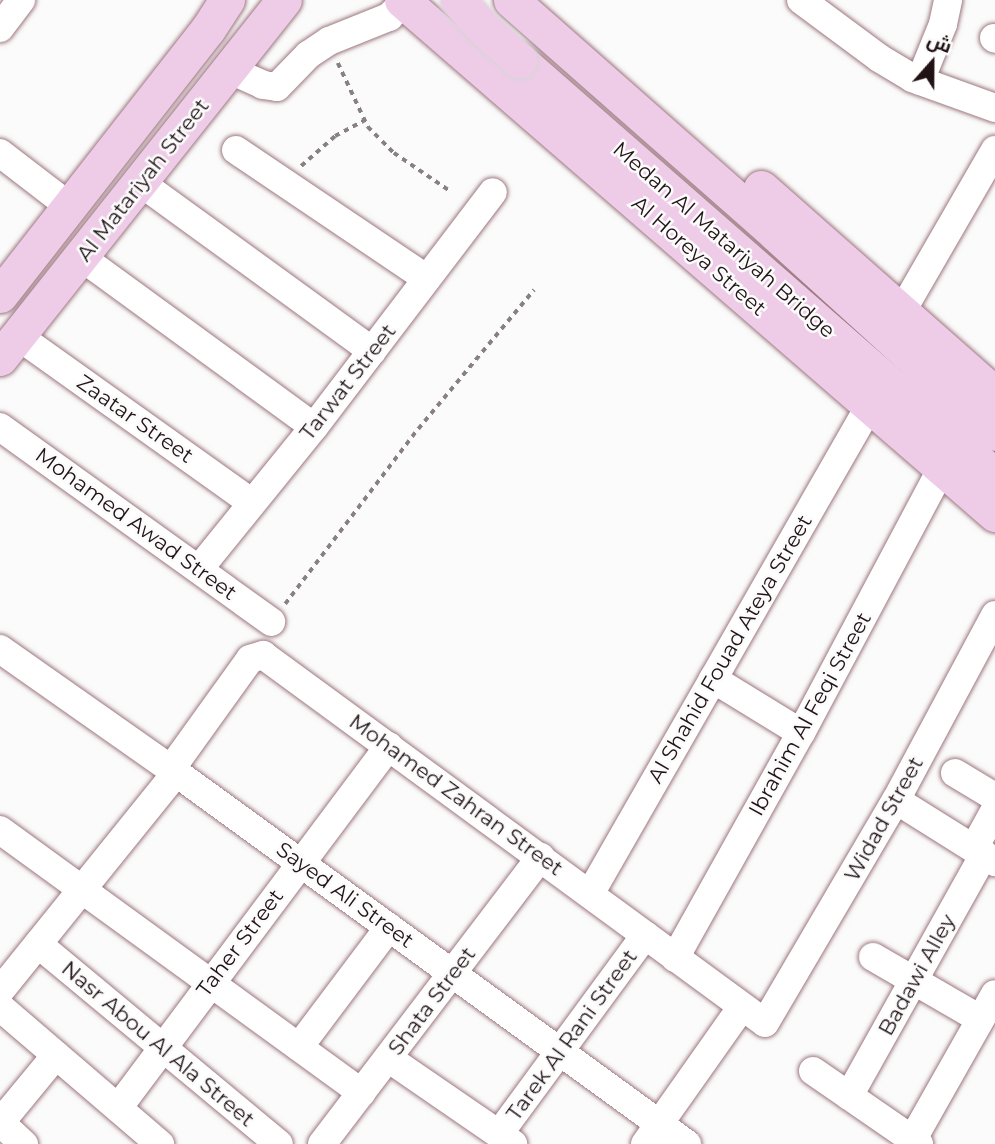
<!DOCTYPE html>
<html>
<head>
<meta charset="utf-8">
<style>
  body { margin:0 }
  #map { position:relative; width:995px; height:1144px; overflow:hidden; background:#fbfbfb; font-family:Montserrat,Cairo,sans-serif }
  div>[style] { position:absolute }
  .path>* { height:3.5px; margin-top:-1.75px; transform-origin:0; background:repeating-linear-gradient(90deg,#888082 0 5px,transparent 0 10px) }
  .roads { filter:drop-shadow(0 0 2px #9c777f) drop-shadow(0 0 2px #9c777f) }
  .minor>* { height:28px; margin:-14px; padding:0 14px; transform-origin:14px; border-radius:14px; background:#fff }
  .major>* { height:35px; margin:-17.5px; padding:0 17.5px; transform-origin:17.5px; border-radius:17.5px; background:#eecce8 }
  .bridges { filter:drop-shadow(0 0 2px #d7d4d5) drop-shadow(0 0 2px #d7d4d5) }
  .major-bridge>* { height:35px; margin:-17.5px; padding:0 17.5px; transform-origin:17.5px; border-radius:17.5px; background:#eecce8 }
  span { translate:-50% -50%; white-space:nowrap; text-align:center; line-height:1.15; -webkit-text-stroke:5px #fbfbfb; paint-order:stroke }
  .street-label { font-size:21px; color:#201215 }
  .north { position:absolute; left:897px; top:28px; width:70px; height:70px; -webkit-text-stroke:5px #fbfbfb; paint-order:stroke; rotate:21deg; font-size:19px; font-weight:700; line-height:28px; text-align:center; color:#201215 }
  .north::after { content:''; display:block; margin:auto; width:24px; height:32px; background:#201215; clip-path:polygon(50% 0,100% 100%,50% 72%,0 100%) }
</style>
</head>
<body>
<div id="map">
  <div class="path">
    <div style="left:338px;top:63px;width:71px;rotate:64.9deg"></div>
    <div style="left:368px;top:127px;width:37px;rotate:45deg"></div>
    <div style="left:394px;top:153px;width:68px;rotate:34.2deg"></div>
    <div style="left:301px;top:166px;width:45px;rotate:-41.4deg"></div>
    <div style="left:335px;top:136px;width:34px;rotate:-28deg"></div>
    <div style="left:285px;top:604px;width:220px;rotate:-52.8deg"></div>
    <div style="left:418px;top:429px;width:181px;rotate:-50.2deg"></div>
  </div>
  <div class="roads">
    <div class="minor">
      <div style="left:801px;top:0;width:97px;rotate:36.6deg"></div>
      <div style="left:879px;top:58px;width:39px;rotate:31deg"></div>
      <div style="left:912px;top:78px;width:88px;rotate:19.9deg"></div>
      <div style="left:0;top:28px;width:35px;rotate:-53deg"></div>
      <div style="left:994px;top:38px;width:1px;rotate:45deg"></div>
      <div style="left:230px;top:70px;width:36px;rotate:24deg"></div>
      <div style="left:263px;top:85px;width:14px;rotate:8deg"></div>
      <div style="left:277px;top:87px;width:45px;rotate:-45.9deg"></div>
      <div style="left:308px;top:55px;width:25px;rotate:-34deg"></div>
      <div style="left:329px;top:41px;width:65px;rotate:-21.8deg"></div>
      <div style="left:389px;top:17px;width:21px;rotate:-45deg"></div>
      <div style="left:920px;top:81px;width:61px;rotate:-68deg"></div>
      <div style="left:943px;top:24px;width:25px;rotate:-78deg"></div>
      <div style="left:236px;top:150px;width:230px;rotate:34deg"></div>
      <div style="left:0;top:153px;width:88px;rotate:37.6deg"></div>
      <div style="left:141px;top:183px;width:286px;rotate:36deg"></div>
      <div style="left:81px;top:257px;width:288px;rotate:36.1deg"></div>
      <div style="left:902px;top:311px;width:186px;rotate:-60deg"></div>
      <div style="left:18px;top:336px;width:287px;rotate:35.5deg"></div>
      <div style="left:0;top:427px;width:334px;rotate:35.7deg"></div>
      <div style="left:199px;top:569px;width:183px;rotate:-51deg"></div>
      <div style="left:314px;top:427px;width:295px;rotate:-52.7deg"></div>
      <div style="left:0;top:649px;width:209px;rotate:35.1deg"></div>
      <div style="left:171px;top:769px;width:638px;rotate:36.01deg"></div>
      <div style="left:713px;top:679px;width:103px;rotate:31.5deg"></div>
      <div style="left:171px;top:769px;width:135px;rotate:-54.3deg"></div>
      <div style="left:250px;top:659px;width:14px;rotate:-17deg"></div>
      <div style="left:263px;top:655px;width:622px;rotate:36.24deg"></div>
      <div style="left:765px;top:1023px;width:259px;rotate:-59.6deg"></div>
      <div style="left:896px;top:800px;width:210px;rotate:-61.8deg"></div>
      <div style="left:955px;top:773px;width:47px;rotate:31deg"></div>
      <div style="left:896px;top:800px;width:117px;rotate:32.1deg"></div>
      <div style="left:0;top:830px;width:447px;rotate:36deg"></div>
      <div style="left:974px;top:848px;width:43px;rotate:-61.1deg"></div>
      <div style="left:590px;top:894px;width:563px;rotate:-60.2deg"></div>
      <div style="left:38px;top:944px;width:313px;rotate:39.7deg"></div>
      <div style="left:873px;top:957px;width:124px;rotate:30.1deg"></div>
      <div style="left:675px;top:958px;width:258px;rotate:-60.8deg"></div>
      <div style="left:801px;top:733px;width:300px;rotate:-62deg"></div>
      <div style="left:0;top:991px;width:280px;rotate:-51.1deg"></div>
      <div style="left:0;top:1007px;width:211px;rotate:40.6deg"></div>
      <div style="left:299px;top:1047px;width:150px;rotate:-53.1deg"></div>
      <div style="left:388px;top:1058px;width:152px;rotate:34.5deg"></div>
      <div style="left:813px;top:1071px;width:129px;rotate:34.6deg"></div>
      <div style="left:849px;top:1096px;width:277px;rotate:-60.8deg"></div>
      <div style="left:118px;top:1108px;width:452px;rotate:-53.2deg"></div>
      <div style="left:0;top:1122px;width:33px;rotate:43deg"></div>
      <div style="left:0;top:1123px;width:88px;rotate:-50.5deg"></div>
      <div style="left:499px;top:1134px;width:247px;rotate:-53.7deg"></div>
      <div style="left:322px;top:1144px;width:361px;rotate:-52.7deg"></div>
      <div style="left:645px;top:1144px;width:166px;rotate:-54.8deg"></div>
      <div style="left:910px;top:1144px;width:172px;rotate:-60.5deg"></div>
    </div>
    <div class="major">
      <div style="left:402px;top:0;width:785px;rotate:40.92deg"></div>
      <div style="left:511px;top:0;width:352px;rotate:41.4deg"></div>
      <div style="left:775px;top:233px;width:297px;rotate:42.3deg"></div>
      <div style="left:519px;top:60px;width:632px;rotate:41.15deg"></div>
      <div style="left:761px;top:188px;width:312px;rotate:41.4deg"></div>
      <div style="left:0;top:295px;width:338px;rotate:-52deg"></div>
      <div style="left:208px;top:29px;width:35px;rotate:-57deg"></div>
      <div style="left:0;top:358px;width:457px;rotate:-51.6deg"></div>
    </div>
  </div>
  <div class="bridges">
    <div class="major-bridge">
      <div style="left:458px;top:0;width:36px;rotate:48deg"></div>
      <div style="left:482px;top:27px;width:50px;rotate:41.7deg"></div>
    </div>
  </div>
  <div class="street-label">
    <span style="left:143px;top:180px;rotate:-52deg">Al Matariyah Street</span>
    <span style="left:724px;top:240px;rotate:41deg">Medan Al Matariyah Bridge</span>
    <span style="left:699px;top:256px;rotate:41deg">Al Horeya Street</span>
    <span style="left:348px;top:382px;rotate:-52deg">Tarwat Street</span>
    <span style="left:135px;top:419px;rotate:35deg">Zaatar Street</span>
    <span style="left:136px;top:524px;rotate:36deg">Mohamed Awad Street</span>
    <span style="left:730px;top:649px;rotate:-60deg">Al Shahid Fouad Ateya Street</span>
    <span style="left:810px;top:714px;rotate:-61deg">Ibrahim Al Feqi Street</span>
    <span style="left:456px;top:795px;rotate:36deg">Mohamed Zahran Street</span>
    <span style="left:884px;top:819px;rotate:-61deg">Widad Street</span>
    <span style="left:345px;top:895px;rotate:36deg">Sayed Ali Street</span>
    <span style="left:240px;top:943px;rotate:-53deg">Taher Street</span>
    <span style="left:917px;top:975px;rotate:-61deg">Badawi Alley</span>
    <span style="left:432px;top:1001px;rotate:-53deg">Shata Street</span>
    <span style="left:572px;top:1035px;rotate:-54deg">Tarek Al Rani Street</span>
    <span style="left:158px;top:1044px;rotate:40deg">Nasr Abou Al Ala Street</span>
  </div>
  <div class="north">ش</div>
</div>
</body>
</html>
